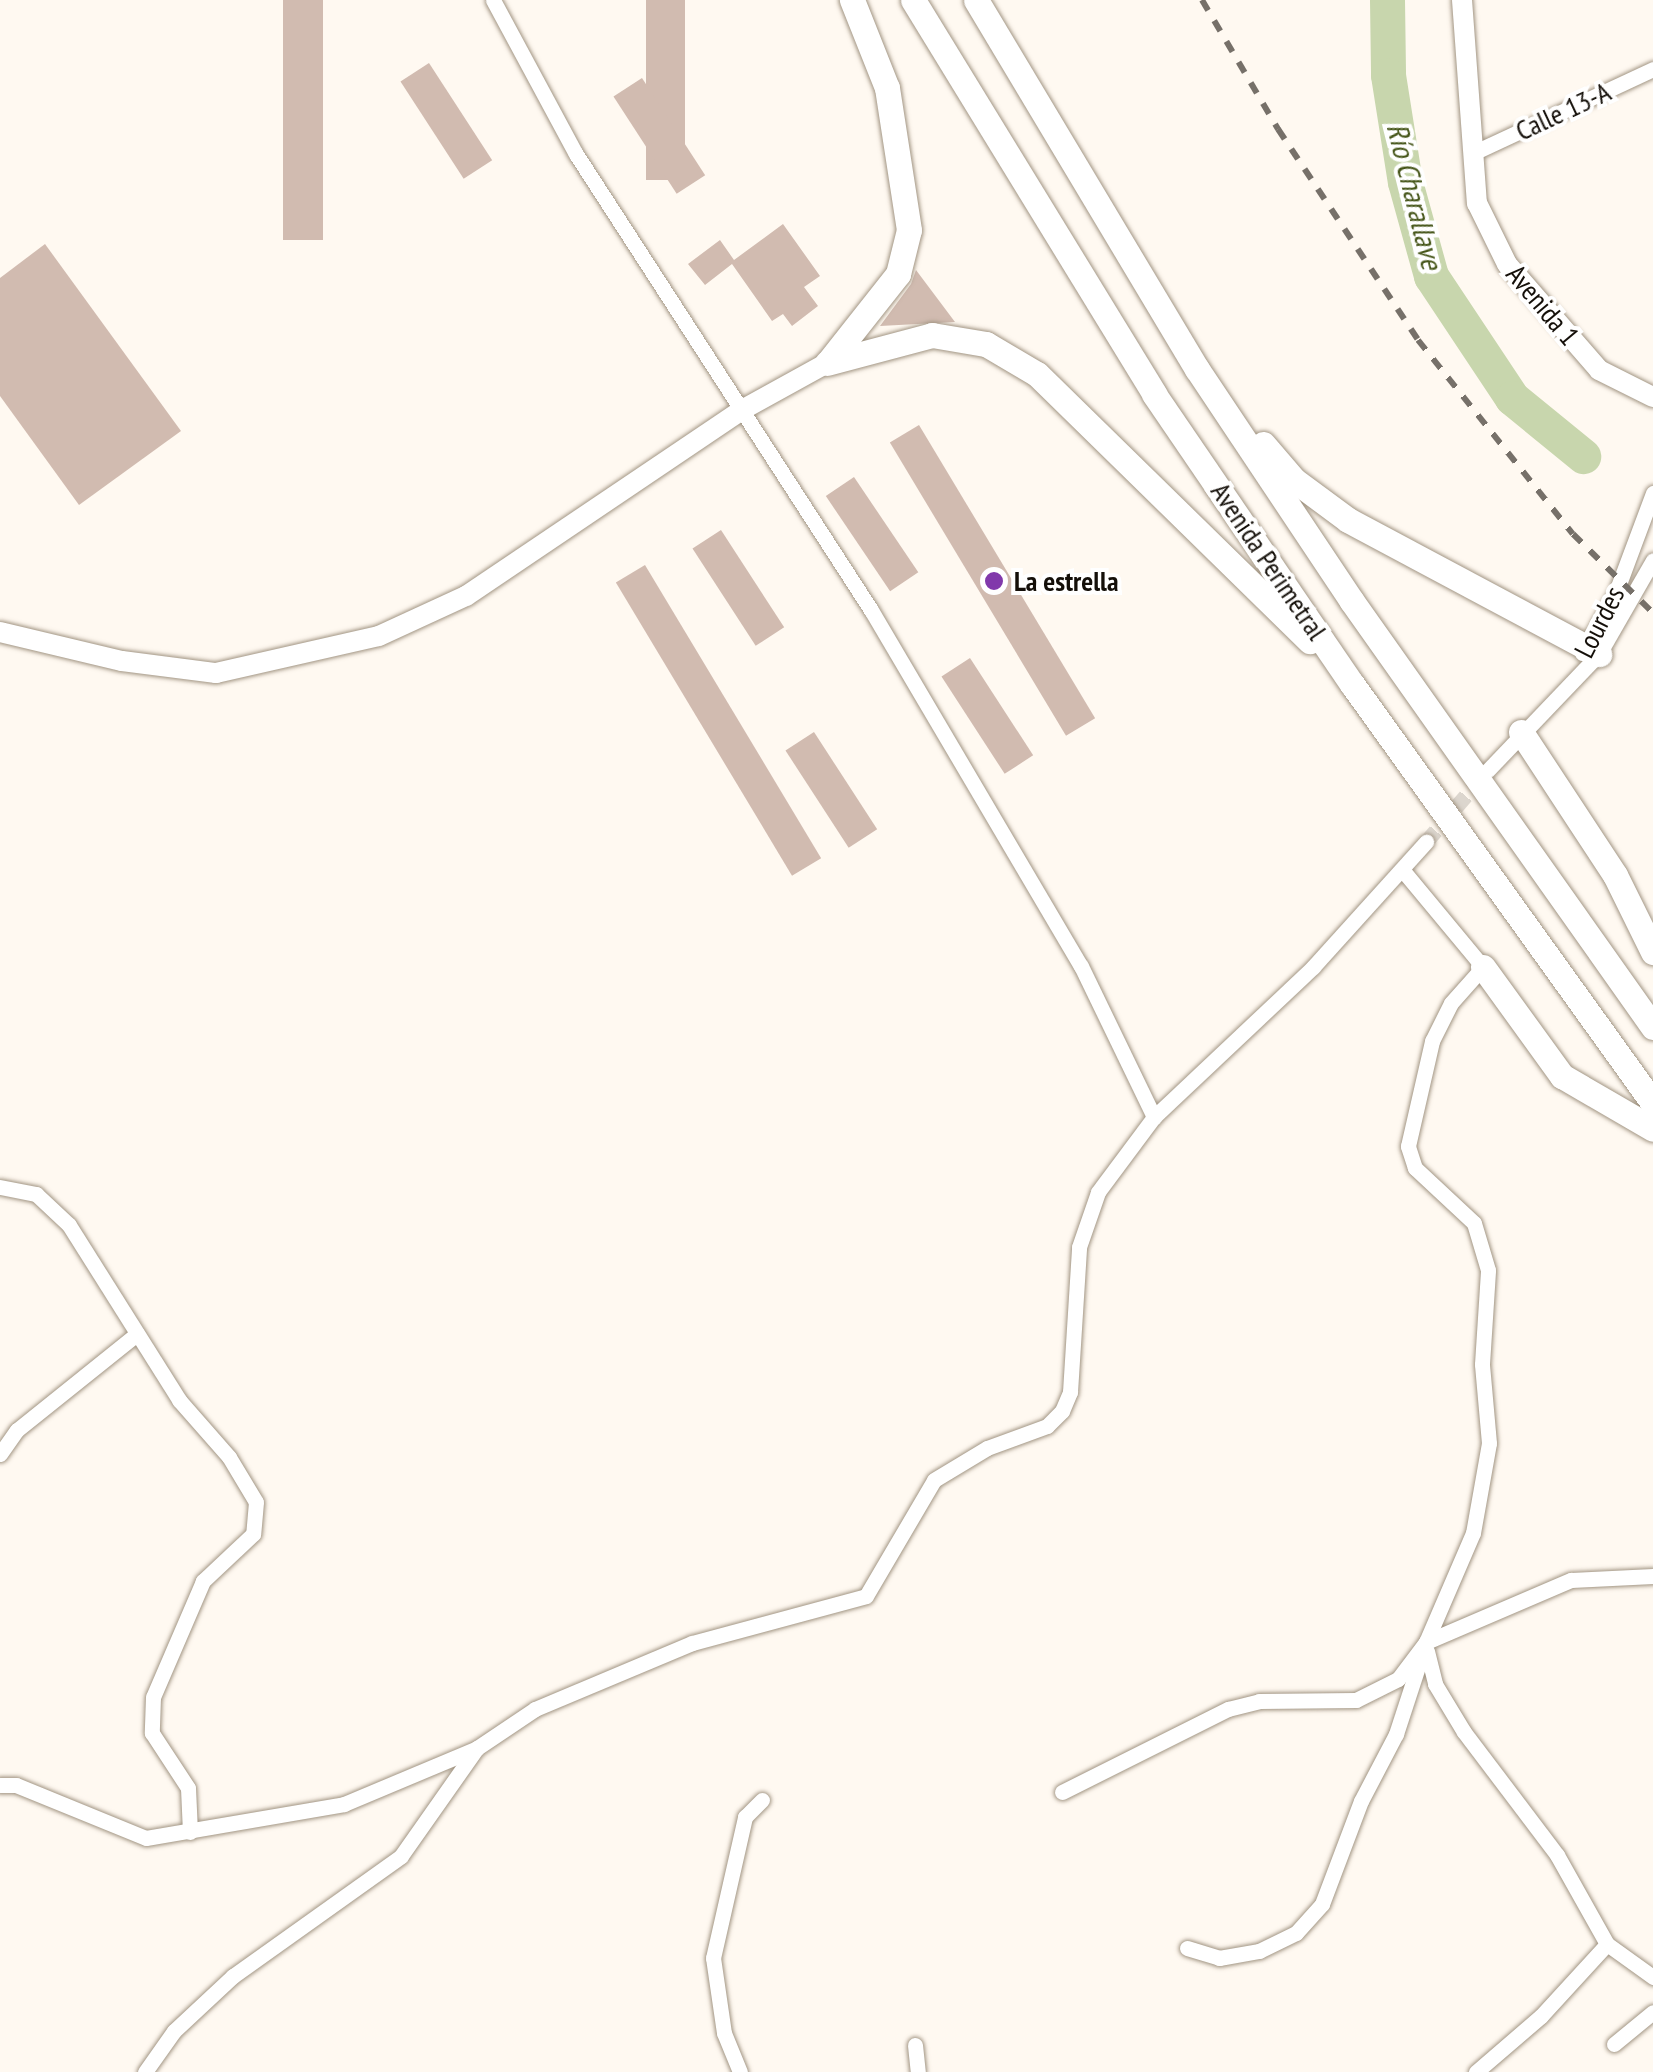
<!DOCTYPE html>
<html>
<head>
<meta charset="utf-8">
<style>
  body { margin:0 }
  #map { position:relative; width:1653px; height:2072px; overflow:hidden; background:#fff9f1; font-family:"PT Sans Narrow",sans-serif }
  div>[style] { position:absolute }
  .river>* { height:35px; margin:-17.5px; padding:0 17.5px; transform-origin:17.5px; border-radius:17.5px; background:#c8d6ad }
  .building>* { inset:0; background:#d1bbb0; transform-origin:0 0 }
  .minor-tunnel>* { height:15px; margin-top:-7.5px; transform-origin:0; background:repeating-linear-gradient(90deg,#dcd6ce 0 15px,transparent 0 23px) }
  .roads { filter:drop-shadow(0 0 2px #a29583) drop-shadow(0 0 2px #a29583) }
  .minor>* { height:15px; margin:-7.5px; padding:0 7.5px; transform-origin:7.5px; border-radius:7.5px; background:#fff }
  .tertiary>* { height:20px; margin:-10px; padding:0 10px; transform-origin:10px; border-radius:10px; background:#fff }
  .trunk>* { height:25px; margin:-12.5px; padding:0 12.5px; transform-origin:12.5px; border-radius:12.5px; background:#fff }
  .rail>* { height:6px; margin-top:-3px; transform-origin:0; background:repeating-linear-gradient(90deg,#767069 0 12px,transparent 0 24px) }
  .dots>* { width:28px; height:28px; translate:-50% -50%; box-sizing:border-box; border:5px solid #fff; border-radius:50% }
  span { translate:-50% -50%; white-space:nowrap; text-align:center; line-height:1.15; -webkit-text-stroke:8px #fff; paint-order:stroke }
  .street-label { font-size:28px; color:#140f09 }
  .poi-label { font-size:28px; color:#140f09; font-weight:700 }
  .left { translate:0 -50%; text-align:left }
  .water-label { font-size:30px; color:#46561a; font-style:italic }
</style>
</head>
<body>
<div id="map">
  <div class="river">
    <div style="left:1387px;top:0;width:75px;rotate:89.2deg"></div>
    <div style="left:1388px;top:75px;width:108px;rotate:81deg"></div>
    <div style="left:1405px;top:182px;width:98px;rotate:74.5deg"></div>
    <div style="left:1431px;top:276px;width:146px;rotate:56.4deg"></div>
    <div style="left:1512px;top:398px;width:92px;rotate:39.2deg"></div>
  </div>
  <div class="building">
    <div style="left:283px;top:0;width:40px;height:240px"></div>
    <div style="left:646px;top:0;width:39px;height:180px"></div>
    <div style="left:429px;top:63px;width:116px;height:34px;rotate:57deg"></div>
    <div style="left:642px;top:78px;width:116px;height:34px;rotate:57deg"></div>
    <div style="clip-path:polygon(783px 224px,820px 276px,804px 287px,818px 306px,792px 326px,783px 314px,772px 321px,732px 264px,705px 285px,688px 264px,720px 240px,734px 260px)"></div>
    <div style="clip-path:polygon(45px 244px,181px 431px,79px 505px,0 396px,0 278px)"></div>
    <div style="clip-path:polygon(916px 270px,955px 322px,880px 326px,911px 284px)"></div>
    <div style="left:919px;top:425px;width:342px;height:34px;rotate:59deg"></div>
    <div style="left:854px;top:477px;width:115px;height:34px;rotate:56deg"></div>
    <div style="left:721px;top:530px;width:116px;height:34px;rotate:57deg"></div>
    <div style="left:645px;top:565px;width:342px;height:34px;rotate:59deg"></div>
    <div style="left:970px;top:658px;width:116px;height:34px;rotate:57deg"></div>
    <div style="left:814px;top:732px;width:116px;height:34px;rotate:57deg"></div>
  </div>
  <div class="minor-tunnel">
    <div style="left:1426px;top:842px;width:86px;rotate:-49.3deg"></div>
  </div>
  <div class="roads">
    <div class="minor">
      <div style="left:493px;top:0;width:175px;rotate:61.7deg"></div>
      <div style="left:576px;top:154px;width:543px;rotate:57.1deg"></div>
      <div style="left:871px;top:610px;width:413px;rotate:59.5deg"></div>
      <div style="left:1081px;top:966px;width:168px;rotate:64.2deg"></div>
      <div style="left:1473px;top:153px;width:199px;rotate:-25deg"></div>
      <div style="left:1582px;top:653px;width:70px;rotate:-60.9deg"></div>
      <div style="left:1616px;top:592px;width:106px;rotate:-69.5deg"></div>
      <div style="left:1488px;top:770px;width:161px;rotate:-46.3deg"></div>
      <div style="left:1599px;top:654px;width:108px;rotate:-60.1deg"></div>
      <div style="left:0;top:1187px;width:37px;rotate:11deg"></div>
      <div style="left:36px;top:1194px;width:45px;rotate:43.2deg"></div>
      <div style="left:69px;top:1225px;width:207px;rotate:57.8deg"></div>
      <div style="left:179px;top:1400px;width:76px;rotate:48.7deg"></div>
      <div style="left:229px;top:1457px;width:52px;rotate:59deg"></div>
      <div style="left:256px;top:1502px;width:32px;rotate:95deg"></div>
      <div style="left:253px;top:1534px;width:69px;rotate:136.8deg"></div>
      <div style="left:203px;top:1581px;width:126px;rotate:113.3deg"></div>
      <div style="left:153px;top:1697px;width:36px;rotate:92deg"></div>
      <div style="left:152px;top:1733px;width:66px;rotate:56.8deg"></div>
      <div style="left:188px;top:1788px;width:44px;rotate:87.4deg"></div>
      <div style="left:0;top:1454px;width:29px;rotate:-55deg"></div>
      <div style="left:17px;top:1430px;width:154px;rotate:-38.7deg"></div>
      <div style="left:1427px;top:1651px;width:34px;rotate:76deg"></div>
      <div style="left:1435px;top:1684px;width:56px;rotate:58.9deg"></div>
      <div style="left:1464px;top:1732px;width:154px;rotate:52.9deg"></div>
      <div style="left:1557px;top:1855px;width:102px;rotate:60.7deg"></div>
      <div style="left:1607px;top:1944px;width:98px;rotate:132.5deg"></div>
      <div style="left:1541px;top:2016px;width:86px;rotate:139.3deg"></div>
      <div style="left:0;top:1785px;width:16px"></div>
      <div style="left:16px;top:1785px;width:140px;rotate:22.2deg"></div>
      <div style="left:146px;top:1838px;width:201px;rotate:-9.7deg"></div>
      <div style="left:344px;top:1804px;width:144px;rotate:-22.8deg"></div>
      <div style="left:1062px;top:1792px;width:186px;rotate:-26.6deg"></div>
      <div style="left:1228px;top:1709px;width:32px;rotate:-14deg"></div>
      <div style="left:1259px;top:1701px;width:97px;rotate:-0.6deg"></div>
      <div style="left:1356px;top:1700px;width:47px;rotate:-26.6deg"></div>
      <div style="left:1398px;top:1679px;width:46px;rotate:-52.9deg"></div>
      <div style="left:1426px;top:1642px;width:119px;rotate:-66.7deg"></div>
      <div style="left:1473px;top:1533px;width:91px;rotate:-79.9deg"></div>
      <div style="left:1489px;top:1443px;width:79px;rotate:-95.1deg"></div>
      <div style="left:1482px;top:1364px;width:94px;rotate:-86.3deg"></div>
      <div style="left:1488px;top:1270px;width:49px;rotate:-106.6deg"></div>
      <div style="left:1474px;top:1223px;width:81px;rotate:-137deg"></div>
      <div style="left:1415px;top:1168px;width:23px;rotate:-108deg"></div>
      <div style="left:1408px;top:1146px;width:108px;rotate:-77.1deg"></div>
      <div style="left:1432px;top:1041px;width:42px;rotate:-63.4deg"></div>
      <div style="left:1451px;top:1003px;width:48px;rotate:-48.4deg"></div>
      <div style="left:1483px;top:967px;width:122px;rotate:-129.7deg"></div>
      <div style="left:1607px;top:1944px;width:57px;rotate:35.7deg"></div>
      <div style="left:1187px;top:1948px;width:34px;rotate:17deg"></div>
      <div style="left:1219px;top:1958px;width:41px;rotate:-9.9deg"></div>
      <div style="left:1259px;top:1951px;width:41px;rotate:-25.9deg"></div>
      <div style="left:1296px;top:1933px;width:39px;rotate:-48deg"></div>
      <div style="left:1322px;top:1904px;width:110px;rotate:-69.3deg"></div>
      <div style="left:1361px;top:1801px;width:76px;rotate:-62.4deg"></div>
      <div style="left:1396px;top:1734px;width:97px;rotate:-71.9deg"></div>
      <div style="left:1426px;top:1642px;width:158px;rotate:-23.2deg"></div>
      <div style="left:1571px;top:1580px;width:82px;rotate:-2.8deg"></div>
      <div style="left:1614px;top:2044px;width:50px;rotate:-39.4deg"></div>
      <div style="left:915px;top:2045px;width:27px;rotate:84deg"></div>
      <div style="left:145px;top:2072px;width:50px;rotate:-54.7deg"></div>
      <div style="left:174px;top:2031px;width:81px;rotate:-43deg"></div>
      <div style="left:233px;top:1976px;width:206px;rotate:-35.5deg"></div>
      <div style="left:401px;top:1856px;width:132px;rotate:-54.9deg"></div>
      <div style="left:477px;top:1748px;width:70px;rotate:-33.9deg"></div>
      <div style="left:535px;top:1709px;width:170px;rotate:-22.8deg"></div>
      <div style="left:692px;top:1643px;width:180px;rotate:-15.1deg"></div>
      <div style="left:866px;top:1596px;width:134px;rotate:-59.6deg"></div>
      <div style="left:934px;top:1480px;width:62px;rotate:-31.1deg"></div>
      <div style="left:987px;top:1448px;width:64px;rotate:-20.1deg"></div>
      <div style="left:1047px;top:1426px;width:21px;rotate:-45deg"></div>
      <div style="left:1062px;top:1411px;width:21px;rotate:-67deg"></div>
      <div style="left:1070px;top:1392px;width:145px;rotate:-86.4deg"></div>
      <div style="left:1079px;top:1247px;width:58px;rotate:-70.9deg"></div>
      <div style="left:1098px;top:1192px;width:94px;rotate:-53.3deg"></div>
      <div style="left:1154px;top:1117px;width:219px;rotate:-43.3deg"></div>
      <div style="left:1313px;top:967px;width:169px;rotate:-47.9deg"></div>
      <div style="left:740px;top:2072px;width:42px;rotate:-112.3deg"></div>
      <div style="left:724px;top:2033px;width:76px;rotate:-98.3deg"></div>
      <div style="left:713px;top:1958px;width:145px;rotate:-77.2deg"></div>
      <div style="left:745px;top:1817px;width:24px;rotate:-45deg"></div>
    </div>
    <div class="tertiary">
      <div style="left:1462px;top:0;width:204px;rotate:85.8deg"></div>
      <div style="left:1477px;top:203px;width:68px;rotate:63.8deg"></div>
      <div style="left:1507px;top:264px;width:140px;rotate:49deg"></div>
      <div style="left:1599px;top:370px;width:60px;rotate:26.6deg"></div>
      <div style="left:0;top:632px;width:125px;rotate:13.4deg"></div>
      <div style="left:122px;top:661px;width:95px;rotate:7.3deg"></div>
      <div style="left:216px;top:673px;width:167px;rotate:-12.8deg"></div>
      <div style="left:379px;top:636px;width:96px;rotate:-24.7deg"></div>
      <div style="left:466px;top:596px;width:333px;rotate:-34deg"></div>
      <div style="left:742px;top:410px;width:97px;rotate:-28.9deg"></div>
    </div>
    <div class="trunk">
      <div style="left:913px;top:0;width:462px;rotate:58.5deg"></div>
      <div style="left:1154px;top:394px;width:351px;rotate:55.7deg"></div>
      <div style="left:1352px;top:684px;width:516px;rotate:54.31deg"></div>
      <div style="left:976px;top:0;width:430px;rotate:59.1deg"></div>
      <div style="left:1197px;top:369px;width:278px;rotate:56.3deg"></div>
      <div style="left:1351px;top:600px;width:523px;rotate:54.73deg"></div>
      <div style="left:830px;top:360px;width:110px;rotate:-51.7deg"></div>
      <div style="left:898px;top:274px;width:45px;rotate:-76deg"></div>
      <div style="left:909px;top:230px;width:144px;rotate:-98.8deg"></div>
      <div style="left:887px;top:88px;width:95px;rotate:-111.7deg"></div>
      <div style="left:827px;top:363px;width:109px;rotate:-14.9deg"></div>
      <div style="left:932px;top:335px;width:55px;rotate:9.5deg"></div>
      <div style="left:986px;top:344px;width:59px;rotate:30.5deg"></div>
      <div style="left:1037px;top:374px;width:382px;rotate:44.4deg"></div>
      <div style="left:1263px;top:444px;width:48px;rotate:49.3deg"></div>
      <div style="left:1294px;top:480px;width:67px;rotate:36.5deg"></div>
      <div style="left:1348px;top:520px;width:285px;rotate:28.1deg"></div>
      <div style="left:1521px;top:732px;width:171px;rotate:56.7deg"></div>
      <div style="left:1615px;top:875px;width:86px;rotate:63.7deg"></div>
      <div style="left:1483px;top:967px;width:135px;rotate:54.1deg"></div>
      <div style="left:1562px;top:1076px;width:105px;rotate:30.2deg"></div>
    </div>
  </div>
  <div class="rail">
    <div style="left:1202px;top:0;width:150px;rotate:59.5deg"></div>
    <div style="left:1278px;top:129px;width:253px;rotate:56.4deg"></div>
    <div style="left:1418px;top:340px;width:248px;rotate:51.4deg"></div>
    <div style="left:1573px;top:534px;width:112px;rotate:44.6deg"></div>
  </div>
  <div class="dots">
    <div style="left:994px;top:581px;background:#8139ab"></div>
  </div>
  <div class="street-label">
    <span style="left:1563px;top:111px;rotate:-25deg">Calle 13-A</span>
    <span style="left:1543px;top:305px;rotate:50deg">Avenida 1</span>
    <span style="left:1269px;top:561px;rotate:56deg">Avenida Perimetral</span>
    <span style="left:1599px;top:622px;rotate:-63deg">Lourdes</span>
  </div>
  <div class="poi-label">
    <span class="left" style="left:1014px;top:581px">La estrella</span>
  </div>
  <div class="water-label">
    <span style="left:1415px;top:196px;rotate:76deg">Río Charallave</span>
  </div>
</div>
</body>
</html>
